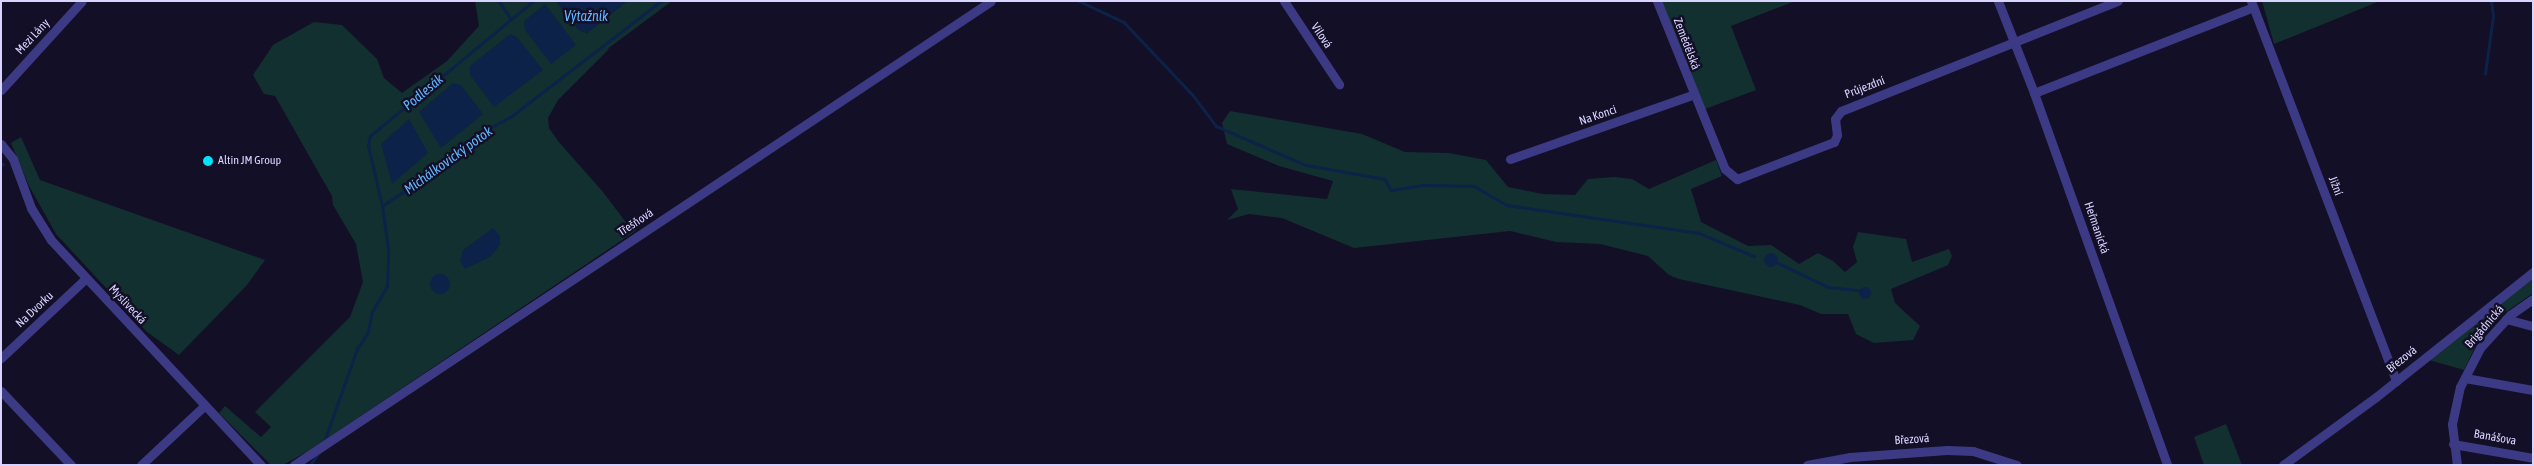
<!DOCTYPE html>
<html>
<head>
<meta charset="utf-8">
<style>
  body { margin:0 }
  #map { position:relative; width:2534px; height:466px; overflow:hidden; background:#130f26; font-family:"Asap Condensed",sans-serif }
  div>[style] { position:absolute }
  .green>* { inset:0; background:#12302f }
  .water>* { inset:0; background:#0c2248 }
  .round { border-radius:50% }
  .stream>* { height:2.5px; margin:-1.25px; padding:0 1.25px; transform-origin:1.25px; border-radius:1.25px; background:#0c2248 }
  .minor>* { height:9px; margin:-4.5px; padding:0 4.5px; transform-origin:4.5px; border-radius:4.5px; background:#3d3a85 }
  .dots>* { width:14px; height:14px; translate:-50% -50%; box-sizing:border-box; border:2px solid #130f26; border-radius:50% }
  span { translate:-50% -50%; white-space:nowrap; text-align:center; line-height:1.15; -webkit-text-stroke:5px #130f26; paint-order:stroke }
  .street-label { font-size:12px; color:#d9d4ff }
  .poi-label { font-size:12px; color:#d9d4ff }
  .left { translate:0 -50%; text-align:left }
  .water-label { font-size:14px; color:#62b6ff; font-style:italic }
  .frame { position:absolute; inset:0; border:2px solid #d9d4ff; pointer-events:none }
</style>
</head>
<body>
<div id="map">
  <div class="green">
    <div style="clip-path:polygon(475px 1px,556px 1px,579px 30px,587px 33px,627px 1px,672px 1px,606px 50px,610px 48px,558px 100px,548px 118px,549px 128px,558px 141px,603px 192px,631px 229px,637px 230px,310px 450px,283px 465px,271px 465px,219px 413px,225px 406px,261px 437px,271px 427px,255px 412px,350px 317px,363px 282px,356px 244px,333px 205px,332px 196px,275px 96px,264px 94px,253px 75px,273px 45px,314px 22px,342px 25px,377px 59px,384px 78px,402px 93px,447px 61px,479px 26px)"></div>
    <div style="clip-path:polygon(1661px 1px,1795px 1px,1731px 26px,1756px 90px,1705px 109px)"></div>
    <div style="clip-path:polygon(2262px 1px,2380px 1px,2274px 44px)"></div>
    <div style="clip-path:polygon(1230px 111px,1362px 134px,1405px 152px,1449px 153px,1486px 160px,1508px 187px,1543px 194px,1575px 195px,1588px 179px,1614px 177px,1632px 179px,1649px 189px,1716px 160px,1722px 176px,1691px 189px,1701px 222px,1748px 246px,1771px 245px,1799px 264px,1818px 253px,1833px 261px,1845px 272px,1857px 262px,1853px 247px,1858px 232px,1906px 239px,1912px 262px,1949px 249px,1952px 256px,1948px 265px,1891px 289px,1895px 303px,1920px 326px,1913px 340px,1874px 343px,1856px 334px,1848px 314px,1821px 314px,1800px 305px,1679px 279px,1669px 275px,1648px 256px,1600px 244px,1556px 242px,1510px 231px,1354px 248px,1282px 218px,1249px 214px,1227px 220px,1238px 209px,1231px 189px,1327px 199px,1333px 181px,1279px 166px,1227px 144px,1222px 123px)"></div>
    <div style="clip-path:polygon(21px 137px,40px 180px,265px 260px,247px 285px,179px 355px,147px 332px,56px 234px,29px 186px,11px 143px)"></div>
    <div style="clip-path:polygon(2533px 276px,2533px 293px,2503px 314px,2476px 345px,2464px 370px,2429px 360px)"></div>
    <div style="clip-path:polygon(2226px 424px,2242px 465px,2204px 465px,2194px 437px)"></div>
  </div>
  <div class="water">
    <div style="clip-path:polygon(556px 1px,627px 1px,587px 33px,579px 30px)"></div>
    <div style="clip-path:polygon(545px 4px,576px 45px,551px 64px,525px 30px,524px 21px)"></div>
    <div style="clip-path:polygon(510px 34px,517px 37px,543px 70px,494px 107px,470px 75px,470px 66px)"></div>
    <div style="clip-path:polygon(453px 83px,461px 85px,483px 114px,441px 148px,419px 112px)"></div>
    <div style="clip-path:polygon(409px 119px,428px 153px,392px 184px,381px 144px)"></div>
    <div style="clip-path:polygon(493px 228px,500px 236px,500px 245px,490px 257px,465px 269px,460px 261px,463px 250px)"></div>
    <div class="round" style="left:1764px;top:253px;width:14px;height:14px"></div>
    <div class="round" style="left:430px;top:274px;width:20px;height:20px"></div>
    <div class="round" style="left:1859px;top:287px;width:12px;height:12px"></div>
  </div>
  <div class="stream">
    <div style="left:499px;top:1px;width:22px;rotate:56deg"></div>
    <div style="left:1079px;top:1px;width:50px;rotate:25deg"></div>
    <div style="left:1124px;top:22px;width:100px;rotate:46.6deg"></div>
    <div style="left:1193px;top:95px;width:39px;rotate:53deg"></div>
    <div style="left:1216px;top:126px;width:98px;rotate:23.4deg"></div>
    <div style="left:1306px;top:165px;width:80px;rotate:10deg"></div>
    <div style="left:1385px;top:179px;width:13px;rotate:61deg"></div>
    <div style="left:1391px;top:190px;width:32px;rotate:-9deg"></div>
    <div style="left:1423px;top:185px;width:51px;rotate:1.1deg"></div>
    <div style="left:1474px;top:186px;width:38px;rotate:30deg"></div>
    <div style="left:1507px;top:205px;width:194px;rotate:8.3deg"></div>
    <div style="left:1699px;top:233px;width:60px;rotate:22.7deg"></div>
    <div style="left:2485px;top:74px;width:59px;rotate:-82.1deg"></div>
    <div style="left:2493px;top:16px;width:15px;rotate:-98deg"></div>
    <div style="left:1px;top:165px;width:2px;rotate:-27deg"></div>
    <div style="left:382px;top:206px;width:62px;rotate:-103.1deg"></div>
    <div style="left:368px;top:146px;width:10px;rotate:-79deg"></div>
    <div style="left:370px;top:136px;width:212px;rotate:-39.6deg"></div>
    <div style="left:1778px;top:263px;width:55px;rotate:25.6deg"></div>
    <div style="left:1828px;top:287px;width:31px;rotate:6deg"></div>
    <div style="left:324px;top:442px;width:99px;rotate:-70.5deg"></div>
    <div style="left:357px;top:349px;width:20px;rotate:-57deg"></div>
    <div style="left:368px;top:332px;width:20px;rotate:-79deg"></div>
    <div style="left:372px;top:312px;width:30px;rotate:-60deg"></div>
    <div style="left:387px;top:286px;width:37px;rotate:-88deg"></div>
    <div style="left:388px;top:249px;width:43px;rotate:-97.9deg"></div>
    <div style="left:382px;top:206px;width:99px;rotate:-33.9deg"></div>
    <div style="left:464px;top:151px;width:25px;rotate:-47deg"></div>
    <div style="left:481px;top:133px;width:37px;rotate:-29deg"></div>
    <div style="left:513px;top:115px;width:187px;rotate:-37.6deg"></div>
    <div style="left:310px;top:465px;width:17px;rotate:-54deg"></div>
  </div>
  <div class="minor">
    <div style="left:1284px;top:1px;width:100px;rotate:56.5deg"></div>
    <div style="left:1657px;top:1px;width:181px;rotate:68deg"></div>
    <div style="left:1725px;top:169px;width:16px;rotate:40deg"></div>
    <div style="left:1737px;top:179px;width:104px;rotate:-20.9deg"></div>
    <div style="left:1834px;top:142px;width:8px;rotate:-67deg"></div>
    <div style="left:1837px;top:135px;width:16px;rotate:-97deg"></div>
    <div style="left:1835px;top:119px;width:10px;rotate:-53deg"></div>
    <div style="left:1841px;top:111px;width:298px;rotate:-21.7deg"></div>
    <div style="left:1998px;top:1px;width:99px;rotate:68.6deg"></div>
    <div style="left:2034px;top:93px;width:395px;rotate:70.3deg"></div>
    <div style="left:2251px;top:1px;width:407px;rotate:69.1deg"></div>
    <div style="left:1px;top:90px;width:120px;rotate:-47.7deg"></div>
    <div style="left:2034px;top:93px;width:235px;rotate:-21.4deg"></div>
    <div style="left:1px;top:144px;width:19px;rotate:51deg"></div>
    <div style="left:13px;top:159px;width:52px;rotate:69.8deg"></div>
    <div style="left:31px;top:208px;width:38px;rotate:58deg"></div>
    <div style="left:51px;top:240px;width:308px;rotate:47deg"></div>
    <div style="left:1510px;top:159px;width:193px;rotate:-19.4deg"></div>
    <div style="left:2506px;top:319px;width:28px;rotate:15deg"></div>
    <div style="left:1px;top:358px;width:115px;rotate:-43.2deg"></div>
    <div style="left:2465px;top:378px;width:69px;rotate:10deg"></div>
    <div style="left:1px;top:391px;width:102px;rotate:46.6deg"></div>
    <div style="left:2453px;top:444px;width:81px;rotate:9.9deg"></div>
    <div style="left:141px;top:465px;width:86px;rotate:-43.1deg"></div>
    <div style="left:294px;top:465px;width:837px;rotate:-33.65deg"></div>
    <div style="left:1807px;top:465px;width:44px;rotate:-10.5deg"></div>
    <div style="left:1850px;top:457px;width:97px;rotate:-4.1deg"></div>
    <div style="left:1947px;top:450px;width:26px;rotate:2deg"></div>
    <div style="left:1973px;top:451px;width:46px;rotate:17.7deg"></div>
    <div style="left:2283px;top:465px;width:115px;rotate:-36.2deg"></div>
    <div style="left:2376px;top:397px;width:201px;rotate:-38.5deg"></div>
    <div style="left:2457px;top:465px;width:41px;rotate:-97deg"></div>
    <div style="left:2452px;top:424px;width:38px;rotate:-78deg"></div>
    <div style="left:2460px;top:387px;width:44px;rotate:-62.9deg"></div>
    <div style="left:2480px;top:348px;width:45px;rotate:-47.7deg"></div>
    <div style="left:2510px;top:315px;width:28px;rotate:-35deg"></div>
  </div>
  <div class="dots">
    <div style="left:208px;top:161px;background:#00e5ff"></div>
  </div>
  <div class="street-label">
    <span style="left:1321px;top:36px;rotate:56deg">Vilová</span>
    <span style="left:33px;top:37px;rotate:-47deg">Mezi Lány</span>
    <span style="left:1686px;top:44px;rotate:69deg">Zemědělská</span>
    <span style="left:1865px;top:88px;rotate:-21deg">Průjezdní</span>
    <span style="left:1598px;top:116px;rotate:-19deg">Na Konci</span>
    <span style="left:2335px;top:186px;rotate:69deg">Jižní</span>
    <span style="left:636px;top:223px;rotate:-34deg">Třešňová</span>
    <span style="left:2096px;top:228px;rotate:71deg">Heřmanická</span>
    <span style="left:127px;top:305px;rotate:47deg">Myslivecká</span>
    <span style="left:35px;top:310px;rotate:-43deg">Na Dvorku</span>
    <span style="left:2485px;top:327px;rotate:-49deg">Brigádnická</span>
    <span style="left:2402px;top:360px;rotate:-39deg">Březová</span>
    <span style="left:2495px;top:438px;rotate:10deg">Banášova</span>
    <span style="left:1912px;top:440px;rotate:-4deg">Březová</span>
  </div>
  <div class="poi-label">
    <span class="left" style="left:218px;top:161px">Altin JM Group</span>
  </div>
  <div class="water-label">
    <span style="left:586px;top:16px">Výtažník</span>
    <span style="left:423px;top:92px;rotate:-40deg">Podlesák</span>
    <span style="left:448px;top:160px;rotate:-36deg">Michálkovický potok</span>
  </div>
  <div class="frame"></div>
</div>
</body>
</html>
